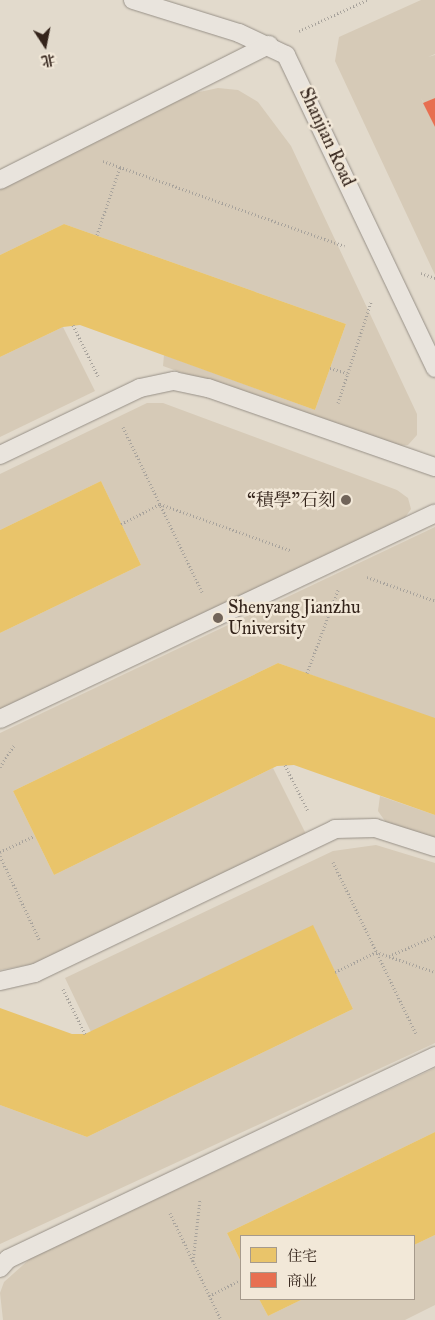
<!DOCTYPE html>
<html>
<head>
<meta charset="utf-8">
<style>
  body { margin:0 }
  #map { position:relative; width:435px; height:1320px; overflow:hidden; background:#e2dacc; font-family:"IM FELL Great Primer","Noto Serif SC",serif }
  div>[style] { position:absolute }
  .green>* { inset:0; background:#d6cab7 }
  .homes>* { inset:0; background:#e9c46a }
  .shops>* { inset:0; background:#e76f51 }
  .path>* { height:3px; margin-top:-1.5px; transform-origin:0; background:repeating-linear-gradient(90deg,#a8a39c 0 1px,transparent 0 3.5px) }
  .roads { filter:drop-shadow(0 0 1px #979087) drop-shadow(0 0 1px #979087) }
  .lane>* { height:18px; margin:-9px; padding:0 9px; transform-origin:9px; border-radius:9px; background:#e9e4dd }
  .dots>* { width:14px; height:14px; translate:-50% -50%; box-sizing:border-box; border:2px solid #f2e8d8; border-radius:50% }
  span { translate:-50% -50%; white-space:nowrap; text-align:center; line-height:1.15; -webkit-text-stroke:5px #f2e8d8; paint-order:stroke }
  .street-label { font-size:18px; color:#34241b }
  .poi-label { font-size:18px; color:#34241b }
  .right { translate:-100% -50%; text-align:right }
  .left { translate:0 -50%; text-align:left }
  .legend { position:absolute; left:240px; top:1235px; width:175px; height:65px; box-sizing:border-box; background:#f2e8d8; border:1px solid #a69a8c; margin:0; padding:6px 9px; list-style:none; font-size:15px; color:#34241b }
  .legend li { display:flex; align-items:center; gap:10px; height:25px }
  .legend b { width:25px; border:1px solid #a69a8c }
  .north { position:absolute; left:20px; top:20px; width:50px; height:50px; -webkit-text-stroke:4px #f2e8d8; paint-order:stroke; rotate:169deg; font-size:14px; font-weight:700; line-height:20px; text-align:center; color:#34241b }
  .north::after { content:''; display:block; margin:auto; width:18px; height:22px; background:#34241b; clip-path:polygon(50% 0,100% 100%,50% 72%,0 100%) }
</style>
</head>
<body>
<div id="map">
  <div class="green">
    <div style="clip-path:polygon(421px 0,435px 0,435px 54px,428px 57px,435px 55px,435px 98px,424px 103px,421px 98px,435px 127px,435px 275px,335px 61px,339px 37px)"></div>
    <div style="clip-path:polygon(218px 88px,238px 90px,258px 102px,291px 146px,417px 414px,417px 435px,408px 445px,388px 447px,163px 366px,164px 355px,315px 410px,346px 324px,64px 224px,0 255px,0 188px,190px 94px)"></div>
    <div style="clip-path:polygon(63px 327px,95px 391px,0 437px,0 357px)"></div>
    <div style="clip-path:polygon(147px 403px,163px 403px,397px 490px,408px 498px,411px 509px,404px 519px,0 711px,0 633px,141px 565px,101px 481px,0 530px,0 474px)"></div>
    <div style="clip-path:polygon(435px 527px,435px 719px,278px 663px,13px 791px,54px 875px,273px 768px,306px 834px,33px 964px,0 970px,0 733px)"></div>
    <div style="clip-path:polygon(380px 796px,435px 815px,435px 839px,387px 824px,378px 811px)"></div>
    <div style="clip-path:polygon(376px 845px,435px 863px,435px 1043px,0 1244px,0 1105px,87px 1137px,353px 1009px,313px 926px,91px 1032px,65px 978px,333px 851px)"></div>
    <div style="clip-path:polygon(435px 1068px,435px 1132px,227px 1233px,241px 1262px,241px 1299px,259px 1299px,268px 1316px,303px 1299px,414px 1299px,414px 1245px,435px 1235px,435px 1305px,405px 1320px,3px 1320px,0 1293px,4px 1282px,32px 1257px)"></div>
  </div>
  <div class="homes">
    <div style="clip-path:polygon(64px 224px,346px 324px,315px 410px,80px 325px,63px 327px,0 357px,0 255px)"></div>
    <div style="clip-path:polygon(101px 481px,141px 565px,0 633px,0 530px)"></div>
    <div style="clip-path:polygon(278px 663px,435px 718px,435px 815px,294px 765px,277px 766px,54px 875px,13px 791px)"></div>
    <div style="clip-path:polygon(313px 925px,353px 1009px,87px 1137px,0 1105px,0 1008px,72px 1034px,85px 1034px)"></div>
    <div style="clip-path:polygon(435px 1132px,435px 1235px,414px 1245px,414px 1236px,241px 1236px,241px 1262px,227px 1233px)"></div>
    <div style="clip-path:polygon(259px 1299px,303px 1299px,268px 1316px)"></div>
  </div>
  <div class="shops">
    <div style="clip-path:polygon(435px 98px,435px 127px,423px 103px)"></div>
  </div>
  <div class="path">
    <div style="left:299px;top:31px;width:75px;rotate:-24.5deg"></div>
    <div style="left:103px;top:161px;width:256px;rotate:19.4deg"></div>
    <div style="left:97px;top:235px;width:72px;rotate:-71.3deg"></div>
    <div style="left:421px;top:273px;width:15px;rotate:20deg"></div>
    <div style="left:73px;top:325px;width:57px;rotate:63.9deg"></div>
    <div style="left:330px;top:368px;width:18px;rotate:16deg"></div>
    <div style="left:338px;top:403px;width:106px;rotate:-71.9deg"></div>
    <div style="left:123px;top:427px;width:183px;rotate:64.4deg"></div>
    <div style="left:121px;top:524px;width:44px;rotate:-27.1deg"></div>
    <div style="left:160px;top:504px;width:138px;rotate:19.5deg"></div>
    <div style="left:367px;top:577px;width:72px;rotate:19.4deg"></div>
    <div style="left:307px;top:673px;width:89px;rotate:-69.5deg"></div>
    <div style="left:285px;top:765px;width:51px;rotate:63.4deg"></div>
    <div style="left:0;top:767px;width:27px;rotate:-57deg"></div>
    <div style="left:0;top:852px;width:38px;rotate:-25deg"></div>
    <div style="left:0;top:856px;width:92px;rotate:64.8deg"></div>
    <div style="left:333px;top:862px;width:191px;rotate:64.2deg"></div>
    <div style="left:389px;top:956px;width:50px;rotate:-23.5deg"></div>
    <div style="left:335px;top:972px;width:46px;rotate:-26deg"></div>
    <div style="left:376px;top:952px;width:62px;rotate:18.7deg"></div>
    <div style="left:63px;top:989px;width:50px;rotate:63.9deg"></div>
    <div style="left:170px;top:1213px;width:119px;rotate:64.5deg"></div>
    <div style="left:193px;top:1261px;width:61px;rotate:-83.5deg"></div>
    <div style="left:209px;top:1296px;width:36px;rotate:-27deg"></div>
  </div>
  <div class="roads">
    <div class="lane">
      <div style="left:133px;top:0;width:111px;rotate:17.3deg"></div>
      <div style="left:239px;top:33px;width:52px;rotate:25.1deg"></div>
      <div style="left:286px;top:55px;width:347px;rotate:64.5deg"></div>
      <div style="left:0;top:180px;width:301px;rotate:-26.7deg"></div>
      <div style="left:0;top:455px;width:155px;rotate:-25.6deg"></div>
      <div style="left:140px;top:388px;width:35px;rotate:-12deg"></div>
      <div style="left:174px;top:381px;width:35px;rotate:12deg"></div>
      <div style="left:208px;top:388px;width:240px;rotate:19.2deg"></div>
      <div style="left:0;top:719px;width:481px;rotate:-25.3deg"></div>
      <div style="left:0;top:981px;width:36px;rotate:-13deg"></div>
      <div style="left:35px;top:973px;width:333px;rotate:-25.6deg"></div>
      <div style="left:335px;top:829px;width:40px;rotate:-1.4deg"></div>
      <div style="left:375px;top:828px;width:63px;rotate:17.6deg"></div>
      <div style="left:0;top:1268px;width:12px;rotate:-48deg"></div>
      <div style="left:8px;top:1259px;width:473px;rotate:-25.4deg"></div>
    </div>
  </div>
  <div class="dots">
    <div style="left:346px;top:500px;background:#716459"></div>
    <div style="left:218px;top:618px;background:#716459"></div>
  </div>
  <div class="street-label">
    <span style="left:327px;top:137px;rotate:65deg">Shanjian Road</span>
  </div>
  <div class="poi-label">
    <span class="right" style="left:336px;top:500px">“積學”石刻</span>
    <span class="left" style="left:228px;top:618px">Shenyang Jianzhu<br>University</span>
  </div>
  <ul class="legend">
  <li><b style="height:14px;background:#e9c46a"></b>住宅</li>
  <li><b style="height:14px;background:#e76f51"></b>商业</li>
  </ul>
  <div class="north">北</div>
</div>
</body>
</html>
